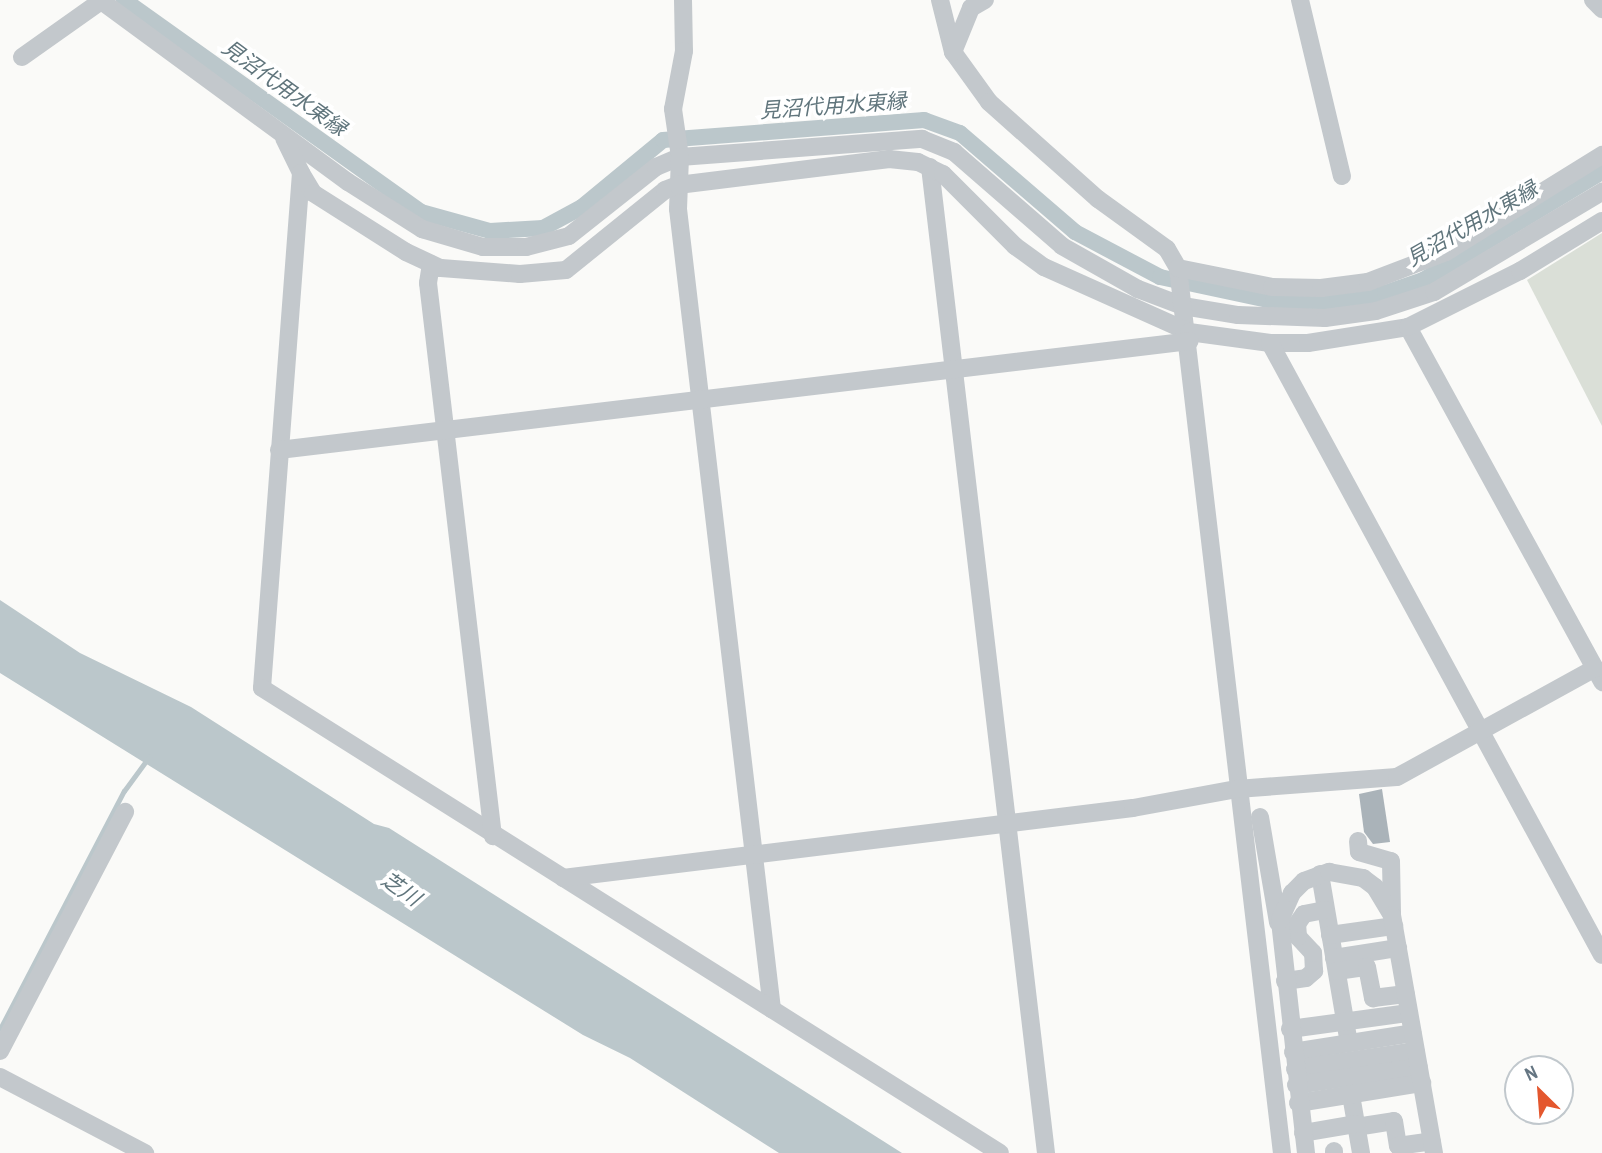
<!DOCTYPE html>
<html>
<head>
<meta charset="utf-8">
<style>
  body { margin:0 }
  #map { position:relative; width:1602px; height:1153px; overflow:hidden; background:#fafaf8; font-family:"Archivo Narrow","Noto Sans JP",sans-serif }
  div>[style] { position:absolute }
  .green>* { inset:0; background:#dadfd7 }
  .water>* { inset:0; background:#bbc7cb }
  .stream>* { height:4.5px; margin:-2.25px; padding:0 2.25px; transform-origin:2.25px; border-radius:2.25px; background:#bbc7cb }
  .canal>* { height:16px; margin:-8px; padding:0 8px; transform-origin:8px; border-radius:8px; background:#bbc7cb }
  .building>* { inset:0; background:#aab3b9 }
  .minor>* { height:18px; margin:-9px; padding:0 9px; transform-origin:9px; border-radius:9px; background:#c3c8cc }
  span { translate:-50% -50%; white-space:nowrap; text-align:center; line-height:1.15; -webkit-text-stroke:7px #fff; paint-order:stroke }
  .water-label { font-size:21px; color:#60757c; font-style:italic }
  .north { position:absolute; left:1504px; top:1055px; width:70px; height:70px; box-sizing:border-box; background:#fff; border:2px solid #c1c8cd; border-radius:50%; rotate:335deg; font-size:19px; font-weight:700; line-height:28px; text-align:center; color:#657683 }
  .north::after { content:''; display:block; margin:auto; width:24px; height:32px; background:#e4572e; clip-path:polygon(50% 0,100% 100%,50% 72%,0 100%) }
</style>
</head>
<body>
<div id="map">
  <div class="green">
    <div style="clip-path:polygon(1602px 233px,1602px 426px,1527px 280px)"></div>
  </div>
  <div class="water">
    <div style="clip-path:polygon(0 600px,80px 653px,191px 707px,374px 824px,389px 828px,902px 1153px,779px 1153px,630px 1058px,583px 1035px,0 673px)"></div>
  </div>
  <div class="stream">
    <div style="left:0;top:1029px;width:268px;rotate:-62.5deg"></div>
    <div style="left:124px;top:791px;width:42px;rotate:-53.7deg"></div>
  </div>
  <div class="canal">
    <div style="left:124px;top:0;width:365px;rotate:35.5deg"></div>
    <div style="left:421px;top:212px;width:72px;rotate:15.4deg"></div>
    <div style="left:490px;top:231px;width:53px;rotate:-3.2deg"></div>
    <div style="left:543px;top:228px;width:44px;rotate:-28.3deg"></div>
    <div style="left:582px;top:207px;width:105px;rotate:-39.6deg"></div>
    <div style="left:663px;top:140px;width:262px;rotate:-4.4deg"></div>
    <div style="left:924px;top:120px;width:38px;rotate:20deg"></div>
    <div style="left:960px;top:133px;width:152px;rotate:40.7deg"></div>
    <div style="left:1075px;top:232px;width:96px;rotate:27.9deg"></div>
    <div style="left:1160px;top:277px;width:116px;rotate:12deg"></div>
    <div style="left:1273px;top:301px;width:64px"></div>
    <div style="left:1337px;top:301px;width:49px;rotate:-9.5deg"></div>
    <div style="left:1385px;top:293px;width:40px;rotate:-18.9deg"></div>
    <div style="left:1423px;top:280px;width:209px;rotate:-31.1deg"></div>
  </div>
  <div class="building">
    <div style="clip-path:polygon(1382px 789px,1390px 842px,1373px 844px,1364px 832px,1359px 794px)"></div>
  </div>
  <div class="minor">
    <div style="left:100px;top:0;width:308px;rotate:36.3deg"></div>
    <div style="left:348px;top:182px;width:88px;rotate:32.4deg"></div>
    <div style="left:422px;top:229px;width:64px;rotate:16.4deg"></div>
    <div style="left:483px;top:247px;width:43px"></div>
    <div style="left:526px;top:247px;width:44px;rotate:-14.3deg"></div>
    <div style="left:569px;top:236px;width:111px;rotate:-38.4deg"></div>
    <div style="left:656px;top:167px;width:26px;rotate:-23deg"></div>
    <div style="left:680px;top:157px;width:243px;rotate:-4.3deg"></div>
    <div style="left:922px;top:139px;width:35px;rotate:22deg"></div>
    <div style="left:954px;top:152px;width:143px;rotate:41deg"></div>
    <div style="left:1062px;top:246px;width:87px;rotate:29.5deg"></div>
    <div style="left:1138px;top:289px;width:48px;rotate:20.7deg"></div>
    <div style="left:1183px;top:306px;width:56px;rotate:9.3deg"></div>
    <div style="left:1238px;top:315px;width:87px;rotate:2deg"></div>
    <div style="left:1325px;top:318px;width:51px;rotate:-7.8deg"></div>
    <div style="left:1376px;top:311px;width:61px;rotate:-18.1deg"></div>
    <div style="left:1434px;top:292px;width:196px;rotate:-30.8deg"></div>
    <div style="left:683px;top:0;width:51px;rotate:88.9deg"></div>
    <div style="left:684px;top:51px;width:59px;rotate:100.7deg"></div>
    <div style="left:673px;top:109px;width:49px;rotate:81.7deg"></div>
    <div style="left:680px;top:157px;width:52px;rotate:92.2deg"></div>
    <div style="left:678px;top:209px;width:806px;rotate:83.3deg"></div>
    <div style="left:940px;top:0;width:54px;rotate:76deg"></div>
    <div style="left:953px;top:52px;width:62px;rotate:54.2deg"></div>
    <div style="left:989px;top:102px;width:146px;rotate:41.7deg"></div>
    <div style="left:1098px;top:199px;width:85px;rotate:35.9deg"></div>
    <div style="left:1167px;top:249px;width:22px;rotate:60deg"></div>
    <div style="left:1178px;top:268px;width:891px;rotate:83.3deg"></div>
    <div style="left:1300px;top:0;width:181px;rotate:76.6deg"></div>
    <div style="left:1593px;top:0;width:13px;rotate:45deg"></div>
    <div style="left:953px;top:52px;width:48px;rotate:-67.8deg"></div>
    <div style="left:971px;top:8px;width:16px;rotate:-30deg"></div>
    <div style="left:22px;top:57px;width:97px;rotate:-35.3deg"></div>
    <div style="left:284px;top:138px;width:39px;rotate:64deg"></div>
    <div style="left:301px;top:173px;width:516px;rotate:94.33deg"></div>
    <div style="left:262px;top:688px;width:872px;rotate:32.21deg"></div>
    <div style="left:930px;top:167px;width:993px;rotate:83.29deg"></div>
    <div style="left:301px;top:173px;width:23px;rotate:59deg"></div>
    <div style="left:313px;top:193px;width:110px;rotate:32.4deg"></div>
    <div style="left:406px;top:252px;width:38px;rotate:25deg"></div>
    <div style="left:441px;top:268px;width:79px;rotate:4.3deg"></div>
    <div style="left:520px;top:274px;width:46px;rotate:-5deg"></div>
    <div style="left:566px;top:270px;width:127px;rotate:-38.9deg"></div>
    <div style="left:665px;top:190px;width:14px;rotate:-21deg"></div>
    <div style="left:678px;top:185px;width:213px;rotate:-7deg"></div>
    <div style="left:889px;top:159px;width:29px;rotate:6deg"></div>
    <div style="left:918px;top:162px;width:28px;rotate:26deg"></div>
    <div style="left:943px;top:174px;width:102px;rotate:45deg"></div>
    <div style="left:1015px;top:246px;width:36px;rotate:36deg"></div>
    <div style="left:1044px;top:267px;width:159px;rotate:24.1deg"></div>
    <div style="left:1189px;top:332px;width:82px;rotate:7.7deg"></div>
    <div style="left:1270px;top:343px;width:38px"></div>
    <div style="left:1308px;top:343px;width:101px;rotate:-9.1deg"></div>
    <div style="left:1408px;top:327px;width:405px;rotate:61.3deg"></div>
    <div style="left:431px;top:264px;width:19px;rotate:99deg"></div>
    <div style="left:428px;top:283px;width:557px;rotate:83.3deg"></div>
    <div style="left:1178px;top:268px;width:96px;rotate:11.4deg"></div>
    <div style="left:1272px;top:287px;width:49px;rotate:1.2deg"></div>
    <div style="left:1321px;top:288px;width:47px;rotate:-7.3deg"></div>
    <div style="left:1368px;top:282px;width:84px;rotate:-21deg"></div>
    <div style="left:1446px;top:252px;width:184px;rotate:-31.9deg"></div>
    <div style="left:1408px;top:327px;width:125px;rotate:-26.6deg"></div>
    <div style="left:1520px;top:271px;width:96px;rotate:-31.4deg"></div>
    <div style="left:1270px;top:343px;width:696px;rotate:61.52deg"></div>
    <div style="left:279px;top:450px;width:917px;rotate:-6.82deg"></div>
    <div style="left:1260px;top:817px;width:107px;rotate:80.3deg"></div>
    <div style="left:1358px;top:841px;width:11px;rotate:85deg"></div>
    <div style="left:1359px;top:852px;width:33px;rotate:16deg"></div>
    <div style="left:1391px;top:861px;width:54px;rotate:88.9deg"></div>
    <div style="left:1320px;top:874px;width:171px;rotate:80.3deg"></div>
    <div style="left:563px;top:878px;width:574px;rotate:-7deg"></div>
    <div style="left:1133px;top:808px;width:106px;rotate:-10.4deg"></div>
    <div style="left:1237px;top:789px;width:160px;rotate:-4.3deg"></div>
    <div style="left:1397px;top:777px;width:226px;rotate:-28.8deg"></div>
    <div style="left:1330px;top:935px;width:65px;rotate:-8deg"></div>
    <div style="left:1334px;top:958px;width:65px;rotate:-8.9deg"></div>
    <div style="left:1337px;top:971px;width:30px;rotate:-8deg"></div>
    <div style="left:1367px;top:967px;width:32px;rotate:79deg"></div>
    <div style="left:1373px;top:998px;width:33px;rotate:-7deg"></div>
    <div style="left:1285px;top:981px;width:21px;rotate:-8deg"></div>
    <div style="left:1306px;top:978px;width:11px;rotate:-41deg"></div>
    <div style="left:1314px;top:971px;width:18px;rotate:-93deg"></div>
    <div style="left:1313px;top:953px;width:22px;rotate:-133deg"></div>
    <div style="left:1298px;top:937px;width:13px;rotate:-94deg"></div>
    <div style="left:1297px;top:924px;width:12px;rotate:-55deg"></div>
    <div style="left:1304px;top:914px;width:21px;rotate:-11deg"></div>
    <div style="left:1290px;top:1029px;width:120px;rotate:-7.7deg"></div>
    <div style="left:0;top:1051px;width:270px;rotate:-62.4deg"></div>
    <div style="left:1293px;top:1052px;width:121px;rotate:-9deg"></div>
    <div style="left:1295px;top:1069px;width:122px;rotate:-8.5deg"></div>
    <div style="left:0;top:1077px;width:164px;rotate:27.7deg"></div>
    <div style="left:1296px;top:1085px;width:124px;rotate:-8.3deg"></div>
    <div style="left:1351px;top:1095px;width:59px;rotate:80.2deg"></div>
    <div style="left:1298px;top:1103px;width:126px;rotate:-9.2deg"></div>
    <div style="left:1356px;top:1127px;width:38px;rotate:-9deg"></div>
    <div style="left:1394px;top:1121px;width:25px;rotate:81deg"></div>
    <div style="left:1398px;top:1146px;width:34px;rotate:-8deg"></div>
    <div style="left:1303px;top:1133px;width:54px;rotate:-9.6deg"></div>
    <div style="left:1334px;top:1151px;width:2px;rotate:90deg"></div>
    <div style="left:1306px;top:1153px;width:234px;rotate:-96.4deg"></div>
    <div style="left:1280px;top:920px;width:30px;rotate:-66deg"></div>
    <div style="left:1292px;top:893px;width:17px;rotate:-45deg"></div>
    <div style="left:1304px;top:881px;width:27px;rotate:-20deg"></div>
    <div style="left:1329px;top:872px;width:35px;rotate:10deg"></div>
    <div style="left:1363px;top:878px;width:15px;rotate:37deg"></div>
    <div style="left:1375px;top:887px;width:33px;rotate:59deg"></div>
    <div style="left:1392px;top:915px;width:242px;rotate:80deg"></div>
  </div>
  <div class="water-label">
    <span style="left:284px;top:88px;rotate:36deg">見沼代用水東縁</span>
    <span style="left:833px;top:106px;rotate:-4deg">見沼代用水東縁</span>
    <span style="left:1472px;top:224px;rotate:-30deg">見沼代用水東縁</span>
    <span style="left:401px;top:889px;rotate:35deg">芝川</span>
  </div>
  <div class="north">N</div>
</div>
</body>
</html>
